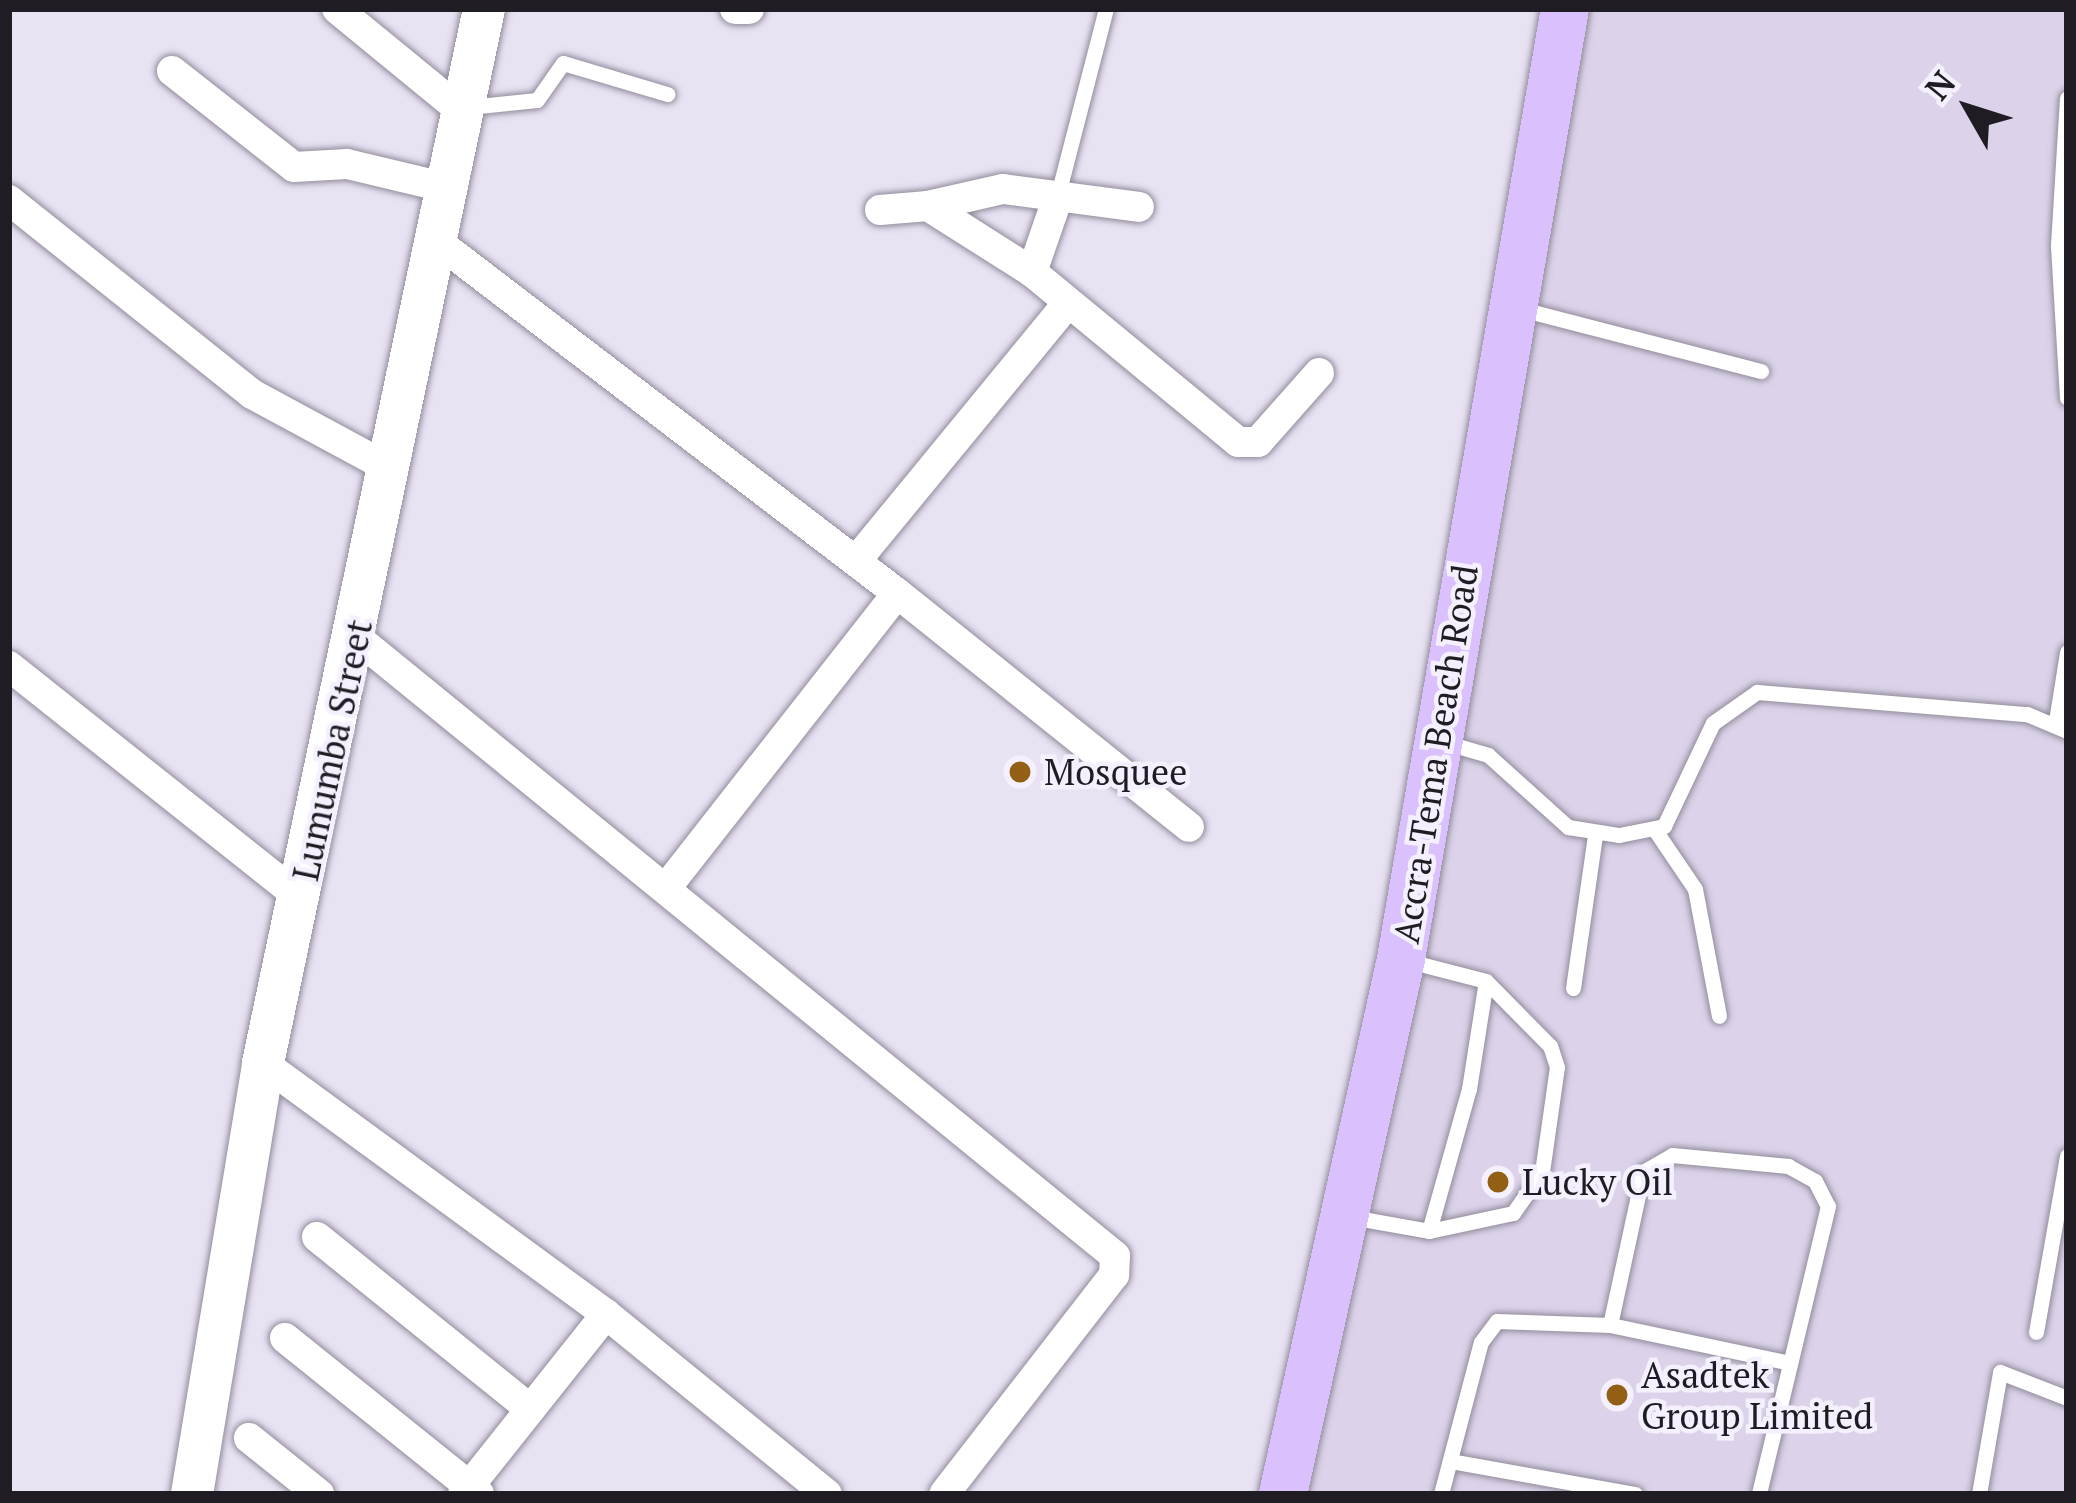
<!DOCTYPE html>
<html>
<head>
<meta charset="utf-8">
<style>
  body { margin:0 }
  #map { position:relative; width:2076px; height:1503px; overflow:hidden; background:#e8e2f3; font-family:"PT Serif",serif }
  div>[style] { position:absolute }
  .built>* { inset:0; background:#dcd3ea }
  .roads { filter:drop-shadow(0 0 3px #928c9b) drop-shadow(0 0 3px #928c9b) }
  .lane>* { height:15px; margin:-7.5px; padding:0 7.5px; transform-origin:7.5px; border-radius:7.5px; background:#fff }
  .street>* { height:30px; margin:-15px; padding:0 15px; transform-origin:15px; border-radius:15px; background:#fff }
  .secondary>* { height:42px; margin:-21px; padding:0 21px; transform-origin:21px; border-radius:21px; background:#fff }
  .primary>* { height:48px; margin:-24px; padding:0 24px; transform-origin:24px; border-radius:24px; background:#dac1fe }
  .dots>* { width:33px; height:33px; translate:-50% -50%; box-sizing:border-box; border:6px solid #f5f0fd; border-radius:50% }
  span { translate:-50% -50%; white-space:nowrap; text-align:center; line-height:1.15; -webkit-text-stroke:9px #f5f0fd; paint-order:stroke }
  .street-label { font-size:36px; color:#1f1d23 }
  .poi-label { font-size:36px; color:#1f1d23 }
  .left { translate:0 -50%; text-align:left }
  .frame { position:absolute; inset:0; border:12px solid #1f1d23; pointer-events:none }
  .north { position:absolute; left:1908px; top:48px; width:120px; height:120px; -webkit-text-stroke:9px #f5f0fd; paint-order:stroke; rotate:309deg; font-size:33px; font-weight:700; line-height:48px; text-align:center; color:#1f1d23 }
  .north::after { content:''; display:block; margin:auto; width:42px; height:54px; background:#1f1d23; clip-path:polygon(50% 0,100% 100%,50% 72%,0 100%) }
</style>
</head>
<body>
<div id="map">
  <div class="built">
    <div style="clip-path:polygon(1565px 9px,2067px 9px,2067px 1494px,1272px 1494px)"></div>
  </div>
  <div class="roads">
    <div class="lane">
      <div style="left:2067px;top:98px;width:148px;rotate:93.5deg"></div>
      <div style="left:2058px;top:246px;width:152px;rotate:86.6deg"></div>
      <div style="left:469px;top:107px;width:68px;rotate:-5.9deg"></div>
      <div style="left:537px;top:100px;width:45px;rotate:-54.9deg"></div>
      <div style="left:563px;top:63px;width:109px;rotate:16.6deg"></div>
      <div style="left:1057px;top:198px;width:195px;rotate:-75.5deg"></div>
      <div style="left:1521px;top:309px;width:248px;rotate:14.5deg"></div>
      <div style="left:2056px;top:721px;width:70px;rotate:-80.9deg"></div>
      <div style="left:1447px;top:743px;width:43px;rotate:16.3deg"></div>
      <div style="left:1488px;top:755px;width:108px;rotate:42deg"></div>
      <div style="left:1568px;top:827px;width:52px;rotate:8.9deg"></div>
      <div style="left:1619px;top:835px;width:46px;rotate:-11.3deg"></div>
      <div style="left:1664px;top:826px;width:114px;rotate:-64.6deg"></div>
      <div style="left:1713px;top:723px;width:54px;rotate:-35.2deg"></div>
      <div style="left:1757px;top:692px;width:271px;rotate:4.7deg"></div>
      <div style="left:2027px;top:714px;width:43px;rotate:23deg"></div>
      <div style="left:1655px;top:830px;width:71px;rotate:55.9deg"></div>
      <div style="left:1695px;top:889px;width:129px;rotate:79.3deg"></div>
      <div style="left:1573px;top:988px;width:154px;rotate:-81.8deg"></div>
      <div style="left:1351px;top:1217px;width:79px;rotate:10.2deg"></div>
      <div style="left:1429px;top:1231px;width:148px;rotate:-74.3deg"></div>
      <div style="left:1469px;top:1089px;width:109px;rotate:-81.1deg"></div>
      <div style="left:1486px;top:981px;width:84px;rotate:-165.5deg"></div>
      <div style="left:1429px;top:1231px;width:86px;rotate:-12.1deg"></div>
      <div style="left:1513px;top:1213px;width:50px;rotate:-54.7deg"></div>
      <div style="left:1542px;top:1172px;width:106px;rotate:-81.9deg"></div>
      <div style="left:1557px;top:1067px;width:22px;rotate:-108deg"></div>
      <div style="left:1550px;top:1046px;width:91px;rotate:-134.6deg"></div>
      <div style="left:1610px;top:1325px;width:184px;rotate:11.9deg"></div>
      <div style="left:2036px;top:1332px;width:179px;rotate:-80deg"></div>
      <div style="left:1450px;top:1461px;width:188px;rotate:10.1deg"></div>
      <div style="left:1441px;top:1494px;width:157px;rotate:-75.3deg"></div>
      <div style="left:1481px;top:1342px;width:26px;rotate:-53deg"></div>
      <div style="left:1497px;top:1321px;width:113px;rotate:2deg"></div>
      <div style="left:1610px;top:1325px;width:157px;rotate:-77.8deg"></div>
      <div style="left:1643px;top:1172px;width:34px;rotate:-30deg"></div>
      <div style="left:1672px;top:1155px;width:117px;rotate:5.4deg"></div>
      <div style="left:1788px;top:1166px;width:31px;rotate:29deg"></div>
      <div style="left:1815px;top:1181px;width:28px;rotate:63deg"></div>
      <div style="left:1828px;top:1206px;width:296px;rotate:103.5deg"></div>
      <div style="left:1979px;top:1494px;width:124px;rotate:-80.2deg"></div>
      <div style="left:2000px;top:1372px;width:72px;rotate:21.2deg"></div>
    </div>
    <div class="street">
      <div style="left:337px;top:9px;width:156px;rotate:39.3deg"></div>
      <div style="left:735px;top:9px;width:14px"></div>
      <div style="left:172px;top:71px;width:155px;rotate:38.2deg"></div>
      <div style="left:294px;top:167px;width:53px;rotate:-3.2deg"></div>
      <div style="left:347px;top:164px;width:108px;rotate:13.4deg"></div>
      <div style="left:9px;top:200px;width:311px;rotate:38.6deg"></div>
      <div style="left:252px;top:394px;width:153px;rotate:28.4deg"></div>
      <div style="left:928px;top:206px;width:77px;rotate:-12.8deg"></div>
      <div style="left:1003px;top:189px;width:137px;rotate:7.5deg"></div>
      <div style="left:880px;top:210px;width:48px;rotate:-4.8deg"></div>
      <div style="left:928px;top:206px;width:123px;rotate:32.4deg"></div>
      <div style="left:1032px;top:272px;width:267px;rotate:39.5deg"></div>
      <div style="left:1238px;top:442px;width:20px"></div>
      <div style="left:1258px;top:442px;width:92px;rotate:-48.5deg"></div>
      <div style="left:439px;top:243px;width:576px;rotate:37.39deg"></div>
      <div style="left:1032px;top:272px;width:76px;rotate:-70.9deg"></div>
      <div style="left:856px;top:561px;width:331px;rotate:-50.6deg"></div>
      <div style="left:357px;top:638px;width:978px;rotate:39.19deg"></div>
      <div style="left:1115px;top:1256px;width:19px;rotate:93deg"></div>
      <div style="left:1114px;top:1275px;width:277px;rotate:127.8deg"></div>
      <div style="left:9px;top:666px;width:373px;rotate:38.5deg"></div>
      <div style="left:670px;top:883px;width:368px;rotate:-51.9deg"></div>
      <div style="left:897px;top:593px;width:374px;rotate:38.7deg"></div>
      <div style="left:263px;top:1063px;width:425px;rotate:36.2deg"></div>
      <div style="left:606px;top:1314px;width:285px;rotate:39.2deg"></div>
      <div style="left:317px;top:1237px;width:274px;rotate:38.9deg"></div>
      <div style="left:285px;top:1338px;width:249px;rotate:38.8deg"></div>
      <div style="left:249px;top:1438px;width:90px;rotate:38.7deg"></div>
      <div style="left:463px;top:1494px;width:230px;rotate:-51.5deg"></div>
    </div>
    <div class="secondary">
      <div style="left:192px;top:1494px;width:437px;rotate:-80.6deg"></div>
      <div style="left:263px;top:1063px;width:1077px;rotate:-78.16deg"></div>
    </div>
    <div class="primary">
      <div style="left:1283px;top:1494px;width:548px;rotate:-77.56deg"></div>
      <div style="left:1401px;top:959px;width:964px;rotate:-80.21deg"></div>
    </div>
  </div>
  <div class="dots">
    <div style="left:1020px;top:772px;background:#935f14"></div>
    <div style="left:1498px;top:1182px;background:#935f14"></div>
    <div style="left:1617px;top:1395px;background:#935f14"></div>
  </div>
  <div class="street-label">
    <span style="left:332px;top:750px;rotate:-78deg">Lumumba Street</span>
    <span style="left:1435px;top:754px;rotate:-81deg">Accra-Tema Beach Road</span>
  </div>
  <div class="poi-label">
    <span class="left" style="left:1044px;top:772px">Mosquee</span>
    <span class="left" style="left:1522px;top:1182px">Lucky Oil</span>
    <span class="left" style="left:1641px;top:1395px">Asadtek<br>Group Limited</span>
  </div>
  <div class="frame"></div>
  <div class="north">N</div>
</div>
</body>
</html>
